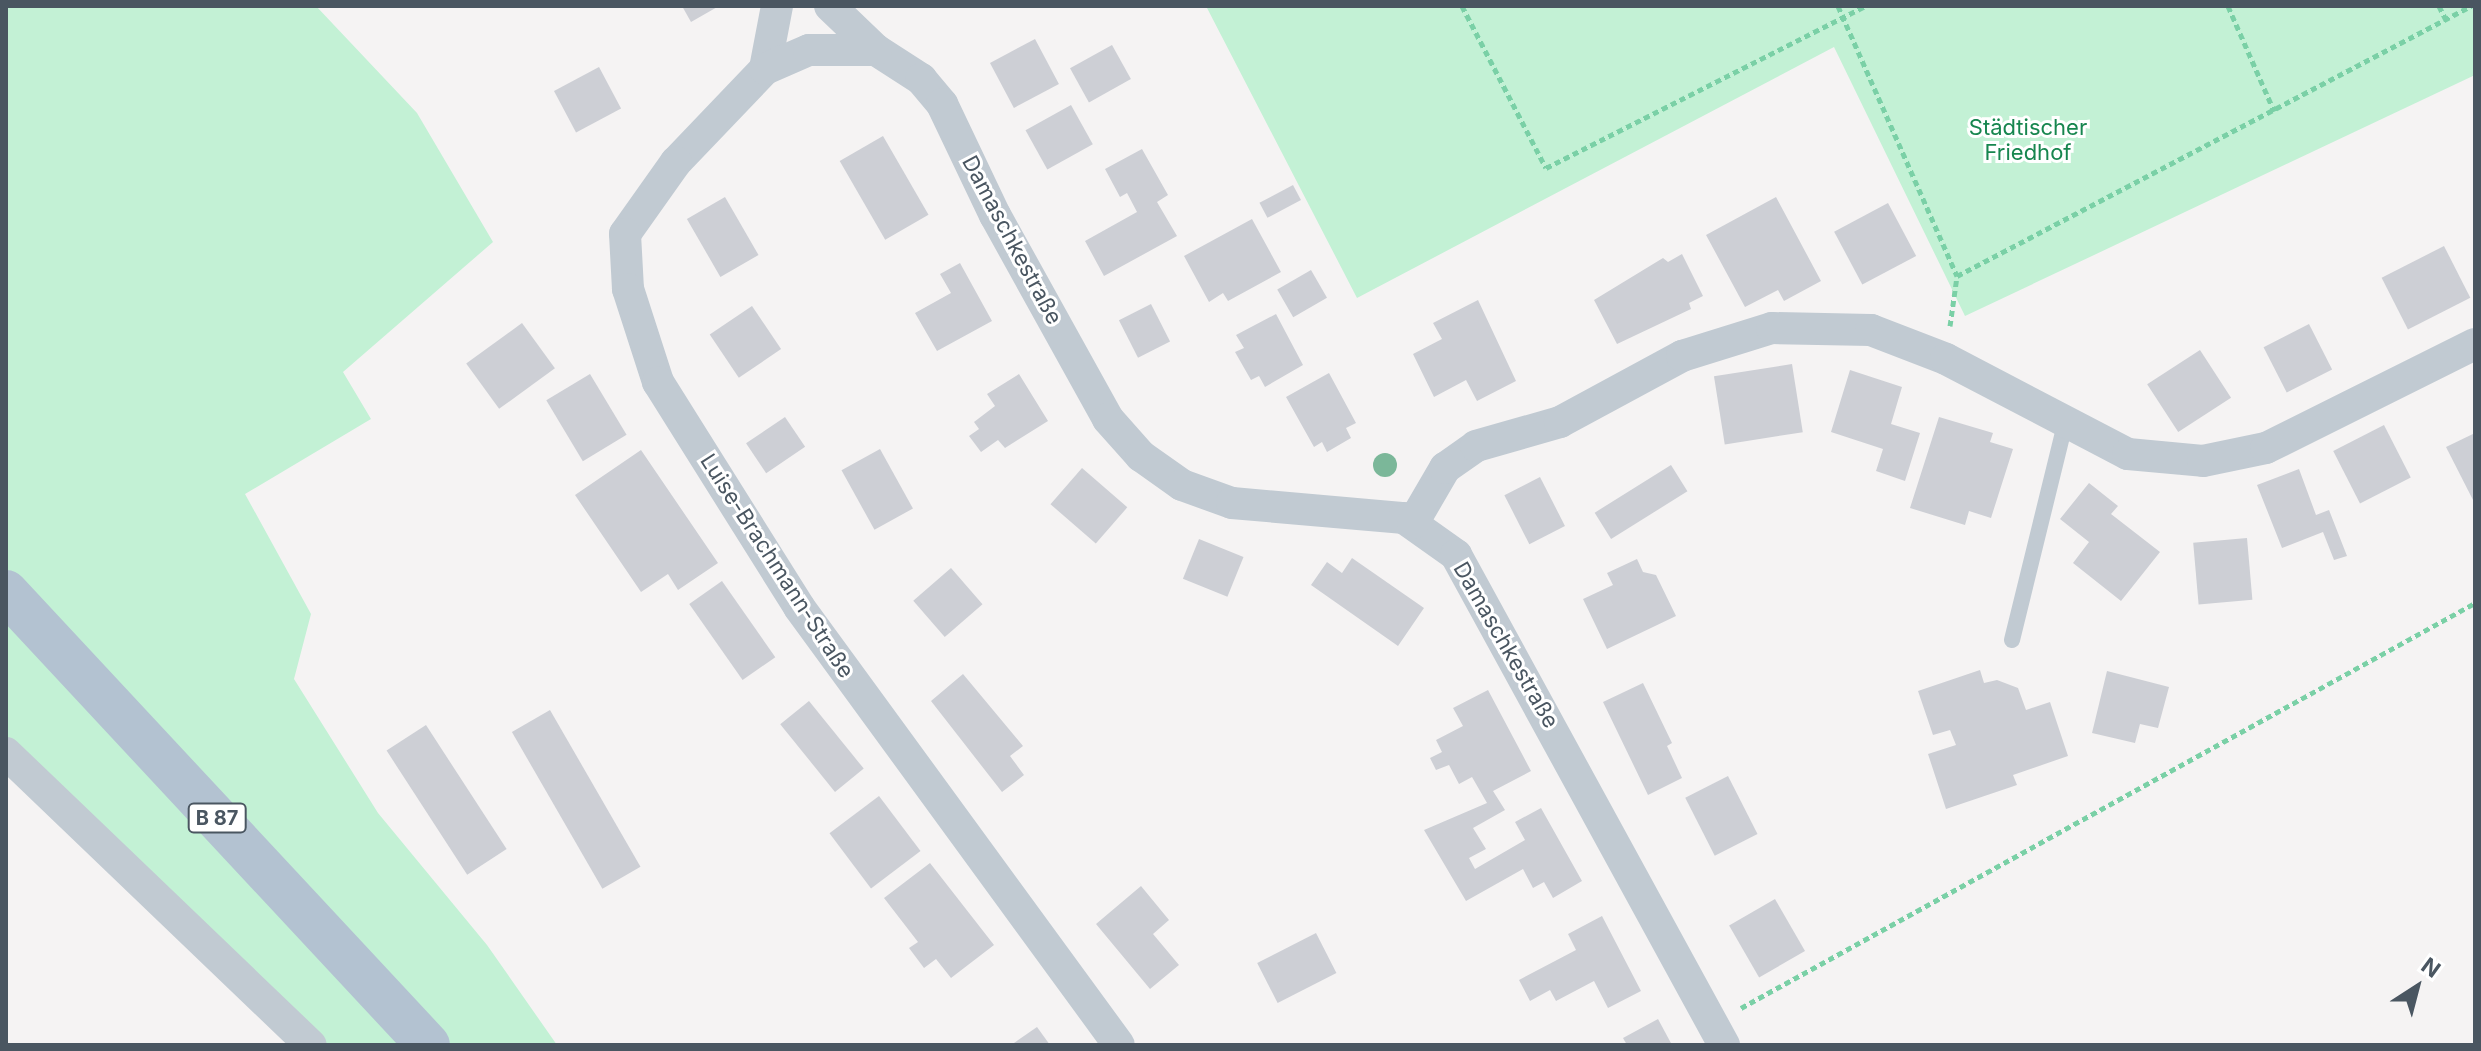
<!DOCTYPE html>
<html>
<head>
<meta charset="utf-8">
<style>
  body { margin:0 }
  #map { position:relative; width:2481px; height:1051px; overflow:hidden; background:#f5f3f3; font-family:Inter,sans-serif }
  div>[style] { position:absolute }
  .green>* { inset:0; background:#c3f1d5 }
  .building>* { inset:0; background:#cdcfd5; transform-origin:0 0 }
  .path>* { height:5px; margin-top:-2.5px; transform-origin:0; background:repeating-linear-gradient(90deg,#7ad0a6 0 6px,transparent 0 10px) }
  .service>* { height:16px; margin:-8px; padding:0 8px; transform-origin:8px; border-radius:8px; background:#c1cad2 }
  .minor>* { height:32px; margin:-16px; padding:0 16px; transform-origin:16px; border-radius:16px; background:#c1cad2 }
  .primary>* { height:44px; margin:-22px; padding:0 22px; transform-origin:22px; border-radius:22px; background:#b3c2d1 }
  .trees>* { width:24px; height:24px; margin:-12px; border-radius:50%; background:#7bb799 }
  span { translate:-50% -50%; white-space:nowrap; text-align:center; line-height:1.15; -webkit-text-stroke:6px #fff; paint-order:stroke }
  .shield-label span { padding:2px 6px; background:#fff; border:2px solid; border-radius:6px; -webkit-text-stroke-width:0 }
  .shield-label { font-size:20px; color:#4a5661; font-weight:700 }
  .park-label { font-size:22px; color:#17864f }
  .street-label { font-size:22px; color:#4a5661 }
  .frame { position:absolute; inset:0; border:8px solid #4a5661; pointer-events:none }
  .north { position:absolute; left:2377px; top:947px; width:80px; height:80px; -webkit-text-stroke:6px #fff; paint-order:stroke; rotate:36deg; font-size:22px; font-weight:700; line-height:32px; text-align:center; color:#4a5661 }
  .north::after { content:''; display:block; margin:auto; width:28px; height:36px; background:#4a5661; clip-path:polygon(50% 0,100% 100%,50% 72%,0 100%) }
</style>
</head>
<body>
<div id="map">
  <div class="green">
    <div style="clip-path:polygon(6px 6px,316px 6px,417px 113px,493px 242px,343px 372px,371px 419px,245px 494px,311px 614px,294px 679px,378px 813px,487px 945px,557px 1045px,307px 1045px,6px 742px)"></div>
    <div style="clip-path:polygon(1206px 6px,2475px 6px,2475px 75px,1965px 316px,1834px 47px,1357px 298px)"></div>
  </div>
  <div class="building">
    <div style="clip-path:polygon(682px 6px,719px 6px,691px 22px)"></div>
    <div style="left:1035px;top:39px;width:51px;height:51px;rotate:62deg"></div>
    <div style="left:1112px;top:45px;width:39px;height:48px;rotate:61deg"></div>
    <div style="left:599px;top:67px;width:47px;height:51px;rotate:62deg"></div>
    <div style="left:1071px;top:105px;width:45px;height:52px;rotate:61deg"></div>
    <div style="left:883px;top:136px;width:91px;height:50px;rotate:60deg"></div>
    <div style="clip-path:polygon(1142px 149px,1168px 195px,1157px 202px,1177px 236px,1104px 276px,1085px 241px,1137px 212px,1127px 193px,1120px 197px,1105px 169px)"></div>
    <div style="left:1293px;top:185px;width:17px;height:38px;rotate:62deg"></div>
    <div style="left:725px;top:197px;width:67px;height:44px;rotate:60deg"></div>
    <div style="clip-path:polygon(1776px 197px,1821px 281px,1784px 301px,1778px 290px,1745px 307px,1706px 235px)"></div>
    <div style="left:1888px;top:203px;width:60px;height:61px;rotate:62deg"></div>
    <div style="clip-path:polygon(1252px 219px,1281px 272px,1228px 301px,1223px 293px,1209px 302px,1184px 256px)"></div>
    <div style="left:2444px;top:246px;width:58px;height:70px;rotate:63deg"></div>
    <div style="clip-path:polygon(1682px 254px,1703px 296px,1689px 303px,1691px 309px,1617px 344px,1594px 300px,1663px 258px,1668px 262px)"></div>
    <div style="clip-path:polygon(960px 263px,992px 321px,937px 351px,915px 313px,951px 293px,940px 274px)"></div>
    <div style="left:1311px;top:270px;width:32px;height:39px;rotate:60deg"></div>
    <div style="clip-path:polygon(1478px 300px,1516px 381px,1477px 401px,1466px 380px,1434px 397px,1413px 354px,1442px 339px,1433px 323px)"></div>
    <div style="left:1151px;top:304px;width:42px;height:36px;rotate:63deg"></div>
    <div style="left:752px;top:306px;width:52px;height:51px;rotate:56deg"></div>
    <div style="clip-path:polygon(1276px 314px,1303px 365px,1265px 387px,1259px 376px,1251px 380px,1235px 352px,1244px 348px,1236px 335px)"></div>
    <div style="left:522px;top:323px;width:56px;height:69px;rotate:54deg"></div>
    <div style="left:2309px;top:324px;width:51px;height:51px;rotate:63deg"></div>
    <div style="left:2200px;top:350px;width:57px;height:63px;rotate:57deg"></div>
    <div style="left:1792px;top:364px;width:69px;height:79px;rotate:81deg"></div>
    <div style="clip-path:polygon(1850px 370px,1902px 387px,1891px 424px,1920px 433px,1905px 481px,1876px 471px,1883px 449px,1831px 432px)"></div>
    <div style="clip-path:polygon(1329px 373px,1356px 423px,1346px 428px,1351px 438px,1327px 452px,1322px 442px,1314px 447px,1286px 397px)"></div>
    <div style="left:590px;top:374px;width:71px;height:51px;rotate:59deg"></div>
    <div style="clip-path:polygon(1019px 374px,1048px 421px,1005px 448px,998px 440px,981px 452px,969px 436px,979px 429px,974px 422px,995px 406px,987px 394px)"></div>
    <div style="left:785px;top:417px;width:36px;height:47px;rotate:56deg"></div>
    <div style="clip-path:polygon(1939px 417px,1993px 433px,1990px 442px,2013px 449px,1991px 518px,1969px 511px,1965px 525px,1910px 508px)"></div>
    <div style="left:2384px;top:425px;width:59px;height:57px;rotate:63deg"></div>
    <div style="clip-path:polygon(2475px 433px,2475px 499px,2473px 500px,2446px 447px)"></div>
    <div style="left:880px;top:449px;width:68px;height:44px;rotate:61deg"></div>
    <div style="clip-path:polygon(641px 450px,718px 563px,678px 590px,668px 574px,641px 592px,575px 495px)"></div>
    <div style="left:1671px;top:465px;width:31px;height:90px;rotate:58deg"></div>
    <div style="left:1082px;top:468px;width:60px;height:48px;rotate:41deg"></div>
    <div style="clip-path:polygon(2299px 469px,2316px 515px,2329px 510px,2347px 556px,2334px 560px,2323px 532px,2282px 548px,2257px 485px)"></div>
    <div style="left:1540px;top:477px;width:55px;height:40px;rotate:63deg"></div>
    <div style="clip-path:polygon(2089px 483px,2118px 506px,2111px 514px,2160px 552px,2121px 601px,2073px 563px,2089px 542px,2060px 519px)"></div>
    <div style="left:2247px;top:538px;width:62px;height:54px;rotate:85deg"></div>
    <div style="left:1199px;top:539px;width:48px;height:43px;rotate:22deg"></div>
    <div style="clip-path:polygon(1352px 558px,1424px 608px,1398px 646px,1311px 585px,1327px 562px,1342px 573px)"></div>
    <div style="clip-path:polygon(1637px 559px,1643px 572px,1656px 575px,1676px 616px,1607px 649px,1583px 599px,1613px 585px,1607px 573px)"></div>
    <div style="left:951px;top:568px;width:48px;height:50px;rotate:49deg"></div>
    <div style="left:722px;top:581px;width:93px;height:40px;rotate:55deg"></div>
    <div style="clip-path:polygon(1980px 670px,1984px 683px,1997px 680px,2018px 688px,2026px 710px,2050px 702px,2068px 756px,2013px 775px,2017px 785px,1946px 809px,1928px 754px,1956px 745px,1950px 730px,1933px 735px,1918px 691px)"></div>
    <div style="clip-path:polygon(2107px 671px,2169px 687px,2158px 728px,2140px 724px,2135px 743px,2092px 733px)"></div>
    <div style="clip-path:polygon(963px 674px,1023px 746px,1010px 756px,1024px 775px,1002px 792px,931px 701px)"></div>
    <div style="clip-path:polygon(1643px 683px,1672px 743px,1667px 746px,1682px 778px,1648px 795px,1603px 702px)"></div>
    <div style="clip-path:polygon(1488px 690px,1531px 771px,1493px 791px,1505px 810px,1473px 828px,1486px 849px,1469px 858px,1475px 869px,1525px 840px,1515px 822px,1541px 808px,1582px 881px,1553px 898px,1544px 882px,1533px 888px,1523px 869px,1466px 901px,1424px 830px,1487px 803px,1472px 777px,1459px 784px,1449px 765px,1436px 770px,1430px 758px,1442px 752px,1436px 740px,1463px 726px,1453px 708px)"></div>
    <div style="left:809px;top:701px;width:87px;height:37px;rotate:51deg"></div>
    <div style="left:550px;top:710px;width:181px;height:44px;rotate:60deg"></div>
    <div style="left:426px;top:725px;width:148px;height:47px;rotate:57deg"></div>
    <div style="left:1728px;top:776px;width:65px;height:48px;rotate:63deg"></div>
    <div style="left:879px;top:796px;width:69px;height:62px;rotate:53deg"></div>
    <div style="clip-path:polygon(930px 863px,994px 945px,951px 978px,936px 959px,924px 968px,909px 948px,918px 942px,884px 898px)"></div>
    <div style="clip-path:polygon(1141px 886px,1169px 920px,1153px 934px,1179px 965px,1150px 989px,1096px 924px)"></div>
    <div style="left:1775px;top:899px;width:60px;height:53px;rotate:60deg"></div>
    <div style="clip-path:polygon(1602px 916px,1641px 991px,1608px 1008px,1594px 981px,1556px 1001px,1550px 990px,1530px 1001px,1519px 980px,1576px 950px,1568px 934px)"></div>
    <div style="left:1316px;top:933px;width:45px;height:66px;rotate:63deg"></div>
    <div style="clip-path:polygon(1658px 1019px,1672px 1045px,1627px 1045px,1623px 1038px)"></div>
    <div style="clip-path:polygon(1037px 1027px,1050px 1045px,1011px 1045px)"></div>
  </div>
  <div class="path">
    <div style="left:1462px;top:6px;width:182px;rotate:62.6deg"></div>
    <div style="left:1546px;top:168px;width:358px;rotate:-26.9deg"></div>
    <div style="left:1838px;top:6px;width:295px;rotate:66.2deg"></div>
    <div style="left:2228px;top:6px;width:115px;rotate:66.3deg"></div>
    <div style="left:2439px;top:6px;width:16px;rotate:63deg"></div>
    <div style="left:1950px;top:326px;width:50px;rotate:-82deg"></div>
    <div style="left:1957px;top:276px;width:581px;rotate:-27.71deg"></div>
    <div style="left:1741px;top:1008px;width:838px;rotate:-28.89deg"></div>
  </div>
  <div class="service">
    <div style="left:2012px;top:640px;width:222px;rotate:-76.2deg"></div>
  </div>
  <div class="minor">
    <div style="left:777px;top:6px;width:64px;rotate:100.8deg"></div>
    <div style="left:765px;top:69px;width:129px;rotate:133.7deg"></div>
    <div style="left:676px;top:162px;width:88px;rotate:125.3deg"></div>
    <div style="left:625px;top:234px;width:55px;rotate:86.9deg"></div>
    <div style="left:628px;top:289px;width:98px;rotate:72.1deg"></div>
    <div style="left:658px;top:382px;width:266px;rotate:57.9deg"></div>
    <div style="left:799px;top:607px;width:542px;rotate:53.85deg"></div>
    <div style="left:830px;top:6px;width:64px;rotate:43.7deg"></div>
    <div style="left:876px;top:50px;width:54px;rotate:32.8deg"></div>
    <div style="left:921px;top:79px;width:33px;rotate:50deg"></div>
    <div style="left:942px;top:104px;width:123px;rotate:64.5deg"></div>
    <div style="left:995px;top:215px;width:233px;rotate:61deg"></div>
    <div style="left:1108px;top:419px;width:50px;rotate:48.3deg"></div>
    <div style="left:1141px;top:456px;width:50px;rotate:35.3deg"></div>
    <div style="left:1182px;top:485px;width:53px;rotate:19.8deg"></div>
    <div style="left:1232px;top:503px;width:173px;rotate:5deg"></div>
    <div style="left:1404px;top:518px;width:64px;rotate:35.4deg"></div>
    <div style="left:1456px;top:555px;width:559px;rotate:61.32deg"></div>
    <div style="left:765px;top:69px;width:48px;rotate:-23.4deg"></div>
    <div style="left:809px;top:50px;width:67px"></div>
    <div style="left:1413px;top:523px;width:64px;rotate:-59.8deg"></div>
    <div style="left:1445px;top:468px;width:38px;rotate:-35deg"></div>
    <div style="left:1476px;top:446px;width:87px;rotate:-15.9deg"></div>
    <div style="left:1560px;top:422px;width:139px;rotate:-28.4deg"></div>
    <div style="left:1682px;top:356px;width:94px;rotate:-17.3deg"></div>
    <div style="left:1772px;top:328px;width:99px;rotate:1.2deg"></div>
    <div style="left:1871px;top:330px;width:80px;rotate:21.1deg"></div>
    <div style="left:1946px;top:359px;width:205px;rotate:27.6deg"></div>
    <div style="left:2128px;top:454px;width:75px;rotate:5.3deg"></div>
    <div style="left:2203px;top:461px;width:64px;rotate:-11.7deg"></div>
    <div style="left:2266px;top:448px;width:233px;rotate:-26.5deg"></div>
    <div style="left:6px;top:753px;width:422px;rotate:43.8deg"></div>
  </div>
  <div class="primary">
    <div style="left:6px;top:592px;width:619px;rotate:47.03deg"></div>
  </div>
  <div class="trees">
    <div style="left:1385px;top:465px"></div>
  </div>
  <div class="shield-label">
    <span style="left:217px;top:818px">B 87</span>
  </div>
  <div class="park-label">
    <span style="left:2028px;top:140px">Städtischer<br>Friedhof</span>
  </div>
  <div class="street-label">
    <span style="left:1012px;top:240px;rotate:62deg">Damaschkestraße</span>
    <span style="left:777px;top:566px;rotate:57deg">Luise-Brachmann-Straße</span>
    <span style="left:1506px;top:645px;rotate:60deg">Damaschkestraße</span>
  </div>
  <div class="frame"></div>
  <div class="north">N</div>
</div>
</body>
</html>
